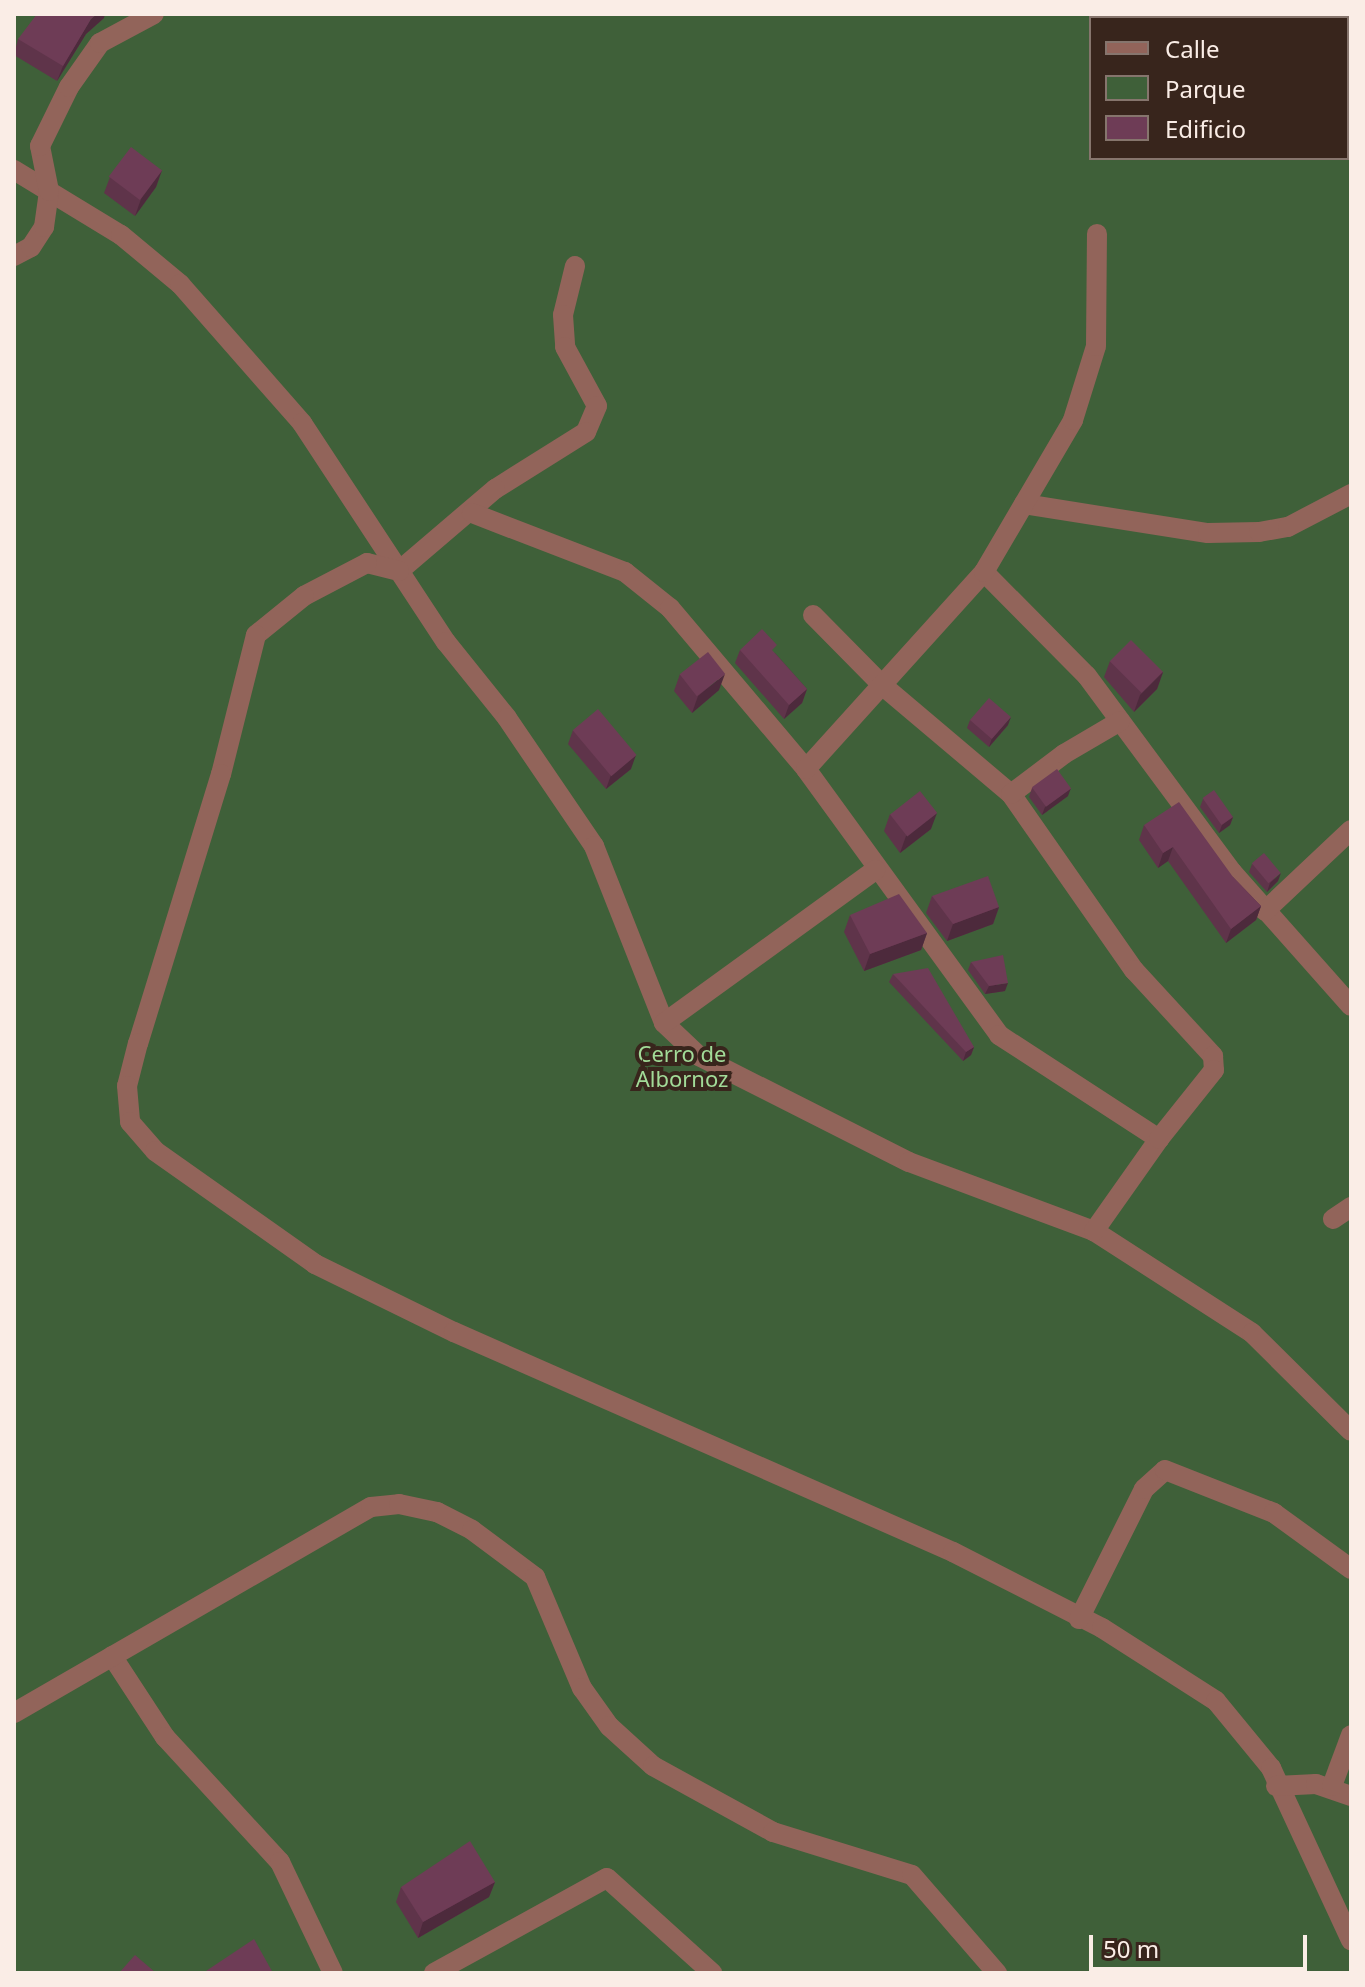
<!DOCTYPE html>
<html>
<head>
<meta charset="utf-8">
<style>
  body { margin:0 }
  #map { position:relative; width:1365px; height:1987px; overflow:hidden; background:#422f25; font-family:"Noto Sans",sans-serif }
  div>[style] { position:absolute }
  .green>* { inset:0; background:#3f6039 }
  .street>* { height:20px; margin:-10px; padding:0 10px; transform-origin:10px; border-radius:10px; background:#92645a }
  .wall>* { inset:0; background:#5f344a }
  .shaded-wall>* { inset:0; background:#4d2a3c }
  .building>* { inset:0; background:#6e3c56; transform-origin:0 0 }
  span { translate:-50% -50%; white-space:nowrap; text-align:center; line-height:1.15; -webkit-text-stroke:8px #38251c; paint-order:stroke }
  .park-label { font-size:22px; color:#a2db98 }
  .frame { position:absolute; inset:0; border:16px solid #faede6; pointer-events:none }
  .legend { position:absolute; left:1089px; top:16px; width:260px; height:144px; box-sizing:border-box; background:#38251c; border:2px solid #86756d; margin:0; padding:10px 14px; list-style:none; font-size:24px; color:#faede6 }
  .legend li { display:flex; align-items:center; gap:16px; height:40px }
  .legend b { width:40px; border:2px solid #86756d }
  .scale { position:absolute; left:1089px; top:1935px; width:218px; height:36px; box-sizing:border-box; border:4px solid #faede6; border-top:0; padding-left:10px; font-size:24px; line-height:28px; white-space:nowrap; color:#faede6; -webkit-text-stroke:6px #38251c; paint-order:stroke }
</style>
</head>
<body>
<div id="map">
  <div class="green">
    <div style="clip-path:polygon(evenodd,14px 14px,1351px 14px,1351px 1973px,14px 1973px,14px 14px,1091px 18px,1347px 18px,1347px 158px,1091px 158px,1091px 18px)"></div>
  </div>
  <div class="street">
    <div style="left:14px;top:170px;width:125px;rotate:31.3deg"></div>
    <div style="left:121px;top:235px;width:77px;rotate:39.7deg"></div>
    <div style="left:180px;top:284px;width:185px;rotate:48.7deg"></div>
    <div style="left:302px;top:423px;width:262px;rotate:56.7deg"></div>
    <div style="left:446px;top:642px;width:97px;rotate:51.2deg"></div>
    <div style="left:507px;top:718px;width:155px;rotate:55.8deg"></div>
    <div style="left:594px;top:846px;width:190px;rotate:68.4deg"></div>
    <div style="left:664px;top:1023px;width:48px;rotate:43.3deg"></div>
    <div style="left:699px;top:1056px;width:235px;rotate:26.8deg"></div>
    <div style="left:909px;top:1162px;width:197px;rotate:20.5deg"></div>
    <div style="left:1094px;top:1231px;width:188px;rotate:32.8deg"></div>
    <div style="left:1252px;top:1333px;width:139px;rotate:44.7deg"></div>
    <div style="left:14px;top:256px;width:19px;rotate:-28deg"></div>
    <div style="left:31px;top:247px;width:24px;rotate:-57deg"></div>
    <div style="left:44px;top:227px;width:36px;rotate:-82deg"></div>
    <div style="left:49px;top:191px;width:46px;rotate:-101.3deg"></div>
    <div style="left:40px;top:146px;width:66px;rotate:-63.8deg"></div>
    <div style="left:69px;top:87px;width:54px;rotate:-54.8deg"></div>
    <div style="left:100px;top:43px;width:61px;rotate:-28.2deg"></div>
    <div style="left:575px;top:266px;width:50px;rotate:103.8deg"></div>
    <div style="left:563px;top:315px;width:32px;rotate:86deg"></div>
    <div style="left:565px;top:347px;width:67px;rotate:61.5deg"></div>
    <div style="left:597px;top:406px;width:28px;rotate:113deg"></div>
    <div style="left:586px;top:432px;width:107px;rotate:147.9deg"></div>
    <div style="left:495px;top:489px;width:126px;rotate:139.5deg"></div>
    <div style="left:399px;top:571px;width:33px;rotate:-166deg"></div>
    <div style="left:367px;top:563px;width:71px;rotate:152.4deg"></div>
    <div style="left:304px;top:596px;width:62px;rotate:140.9deg"></div>
    <div style="left:256px;top:635px;width:143px;rotate:104.1deg"></div>
    <div style="left:221px;top:774px;width:282px;rotate:107.1deg"></div>
    <div style="left:138px;top:1043px;width:44px;rotate:104.3deg"></div>
    <div style="left:127px;top:1086px;width:36px;rotate:85deg"></div>
    <div style="left:130px;top:1122px;width:38px;rotate:49deg"></div>
    <div style="left:155px;top:1151px;width:196px;rotate:35.2deg"></div>
    <div style="left:315px;top:1264px;width:155px;rotate:26.1deg"></div>
    <div style="left:454px;top:1332px;width:545px;rotate:23.79deg"></div>
    <div style="left:953px;top:1552px;width:167px;rotate:27deg"></div>
    <div style="left:1102px;top:1628px;width:135px;rotate:32.6deg"></div>
    <div style="left:1216px;top:1701px;width:87px;rotate:50.6deg"></div>
    <div style="left:1271px;top:1768px;width:190px;rotate:65.1deg"></div>
    <div style="left:1024px;top:504px;width:186px;rotate:9deg"></div>
    <div style="left:1208px;top:533px;width:51px;rotate:-1.1deg"></div>
    <div style="left:1259px;top:532px;width:29px;rotate:-10deg"></div>
    <div style="left:1288px;top:527px;width:71px;rotate:-27.6deg"></div>
    <div style="left:472px;top:513px;width:164px;rotate:21.1deg"></div>
    <div style="left:625px;top:572px;width:58px;rotate:38.7deg"></div>
    <div style="left:670px;top:608px;width:211px;rotate:49.8deg"></div>
    <div style="left:806px;top:769px;width:329px;rotate:54deg"></div>
    <div style="left:999px;top:1035px;width:191px;rotate:33deg"></div>
    <div style="left:1159px;top:1139px;width:113px;rotate:125.2deg"></div>
    <div style="left:984px;top:572px;width:146px;rotate:45.3deg"></div>
    <div style="left:1087px;top:676px;width:244px;rotate:53.5deg"></div>
    <div style="left:1232px;top:872px;width:179px;rotate:48.4deg"></div>
    <div style="left:813px;top:615px;width:98px;rotate:45.4deg"></div>
    <div style="left:882px;top:685px;width:169px;rotate:40.2deg"></div>
    <div style="left:1011px;top:794px;width:215px;rotate:55.1deg"></div>
    <div style="left:1134px;top:970px;width:117px;rotate:47.4deg"></div>
    <div style="left:1213px;top:1056px;width:14px;rotate:86deg"></div>
    <div style="left:1214px;top:1070px;width:88px;rotate:128.6deg"></div>
    <div style="left:806px;top:769px;width:266px;rotate:-47.9deg"></div>
    <div style="left:984px;top:572px;width:176px;rotate:-59.6deg"></div>
    <div style="left:1073px;top:420px;width:77px;rotate:-72.7deg"></div>
    <div style="left:1096px;top:346px;width:112px;rotate:-89.5deg"></div>
    <div style="left:1011px;top:794px;width:66px;rotate:-37deg"></div>
    <div style="left:1064px;top:754px;width:65px;rotate:-30.5deg"></div>
    <div style="left:1265px;top:911px;width:118px;rotate:-43.3deg"></div>
    <div style="left:664px;top:1023px;width:261px;rotate:-35.9deg"></div>
    <div style="left:1333px;top:1219px;width:22px;rotate:-34deg"></div>
    <div style="left:1079px;top:1619px;width:145px;rotate:-63.4deg"></div>
    <div style="left:1144px;top:1489px;width:28px;rotate:-42deg"></div>
    <div style="left:1165px;top:1470px;width:117px;rotate:21.5deg"></div>
    <div style="left:1274px;top:1513px;width:95px;rotate:36deg"></div>
    <div style="left:112px;top:1656px;width:97px;rotate:56.8deg"></div>
    <div style="left:165px;top:1737px;width:170px;rotate:47.4deg"></div>
    <div style="left:280px;top:1862px;width:123px;rotate:64.5deg"></div>
    <div style="left:14px;top:1713px;width:412px;rotate:-30deg"></div>
    <div style="left:371px;top:1507px;width:28px;rotate:-6deg"></div>
    <div style="left:399px;top:1504px;width:39px;rotate:12deg"></div>
    <div style="left:437px;top:1512px;width:39px;rotate:27deg"></div>
    <div style="left:472px;top:1530px;width:79px;rotate:36.7deg"></div>
    <div style="left:535px;top:1577px;width:121px;rotate:67.1deg"></div>
    <div style="left:582px;top:1688px;width:47px;rotate:54.6deg"></div>
    <div style="left:609px;top:1726px;width:59px;rotate:42.3deg"></div>
    <div style="left:653px;top:1766px;width:137px;rotate:28.8deg"></div>
    <div style="left:773px;top:1832px;width:145px;rotate:17.2deg"></div>
    <div style="left:912px;top:1875px;width:130px;rotate:49.1deg"></div>
    <div style="left:1276px;top:1786px;width:40px;rotate:-2.9deg"></div>
    <div style="left:1316px;top:1784px;width:37px;rotate:19deg"></div>
    <div style="left:1332px;top:1786px;width:54px;rotate:-69.6deg"></div>
    <div style="left:434px;top:1973px;width:197px;rotate:-28.8deg"></div>
    <div style="left:607px;top:1878px;width:142px;rotate:42.1deg"></div>
  </div>
  <div class="wall">
    <div style="clip-path:polygon(104px 18px,86px 34px,57px 81px,14px 55px,18px 39px)"></div>
    <div style="clip-path:polygon(162px 170px,156px 187px,135px 216px,104px 193px,110px 177px)"></div>
    <div style="clip-path:polygon(740px 650px,775px 653px,807px 689px,802px 703px,784px 719px,735px 663px)"></div>
    <div style="clip-path:polygon(1110px 661px,1163px 672px,1157px 689px,1134px 712px,1104px 677px)"></div>
    <div style="clip-path:polygon(680px 674px,719px 690px,692px 713px,674px 691px)"></div>
    <div style="clip-path:polygon(970px 720px,1008px 725px,989px 747px,967px 728px)"></div>
    <div style="clip-path:polygon(573px 730px,631px 769px,606px 789px,568px 744px)"></div>
    <div style="clip-path:polygon(1032px 788px,1068px 796px,1042px 815px,1029px 797px)"></div>
    <div style="clip-path:polygon(1203px 799px,1233px 817px,1230px 825px,1219px 833px,1200px 807px)"></div>
    <div style="clip-path:polygon(890px 814px,931px 829px,900px 853px,884px 831px)"></div>
    <div style="clip-path:polygon(1144px 825px,1233px 877px,1261px 906px,1256px 920px,1226px 943px,1168px 861px,1158px 868px,1139px 840px)"></div>
    <div style="clip-path:polygon(1252px 864px,1278px 881px,1267px 892px,1249px 872px)"></div>
    <div style="clip-path:polygon(932px 896px,999px 907px,993px 924px,947px 941px,926px 913px)"></div>
    <div style="clip-path:polygon(850px 915px,927px 933px,921px 950px,864px 971px,844px 932px)"></div>
    <div style="clip-path:polygon(971px 962px,1005px 991px,985px 994px,968px 970px)"></div>
    <div style="clip-path:polygon(893px 974px,974px 1047px,971px 1055px,963px 1061px,889px 982px)"></div>
    <div style="clip-path:polygon(495px 1882px,489px 1897px,418px 1938px,396px 1902px,401px 1887px)"></div>
  </div>
  <div class="shaded-wall">
    <div style="clip-path:polygon(97px 14px,105px 14px,104px 18px,86px 34px,57px 81px,63px 66px,91px 19px)"></div>
    <div style="clip-path:polygon(162px 170px,156px 187px,135px 216px,141px 199px)"></div>
    <div style="clip-path:polygon(1163px 672px,1157px 689px,1134px 712px,1140px 695px)"></div>
    <div style="clip-path:polygon(725px 674px,719px 690px,692px 713px,698px 696px)"></div>
    <div style="clip-path:polygon(807px 689px,802px 703px,784px 719px,789px 705px)"></div>
    <div style="clip-path:polygon(1011px 717px,1008px 725px,989px 747px,992px 738px)"></div>
    <div style="clip-path:polygon(636px 755px,631px 769px,606px 789px,611px 775px)"></div>
    <div style="clip-path:polygon(1071px 788px,1068px 796px,1042px 815px,1045px 807px)"></div>
    <div style="clip-path:polygon(937px 813px,931px 829px,900px 853px,906px 836px)"></div>
    <div style="clip-path:polygon(1233px 817px,1230px 825px,1219px 833px,1222px 825px)"></div>
    <div style="clip-path:polygon(1173px 847px,1168px 861px,1158px 868px,1163px 853px)"></div>
    <div style="clip-path:polygon(1281px 873px,1278px 881px,1267px 892px,1270px 883px)"></div>
    <div style="clip-path:polygon(1261px 906px,1256px 920px,1226px 943px,1231px 929px)"></div>
    <div style="clip-path:polygon(999px 907px,993px 924px,947px 941px,953px 924px)"></div>
    <div style="clip-path:polygon(927px 933px,921px 950px,864px 971px,870px 954px)"></div>
    <div style="clip-path:polygon(1008px 983px,1005px 991px,985px 994px,989px 986px)"></div>
    <div style="clip-path:polygon(974px 1047px,971px 1055px,963px 1061px,966px 1052px)"></div>
    <div style="clip-path:polygon(495px 1882px,489px 1897px,418px 1938px,423px 1922px)"></div>
  </div>
  <div class="building">
    <div style="clip-path:polygon(37px 14px,97px 14px,91px 19px,63px 66px,18px 39px)"></div>
    <div style="left:131px;top:147px;width:39px;height:37px;rotate:37deg"></div>
    <div style="clip-path:polygon(762px 629px,777px 645px,772px 650px,807px 689px,789px 705px,740px 650px)"></div>
    <div style="left:1131px;top:640px;width:45px;height:30px;rotate:45deg"></div>
    <div style="left:708px;top:652px;width:28px;height:36px;rotate:52deg"></div>
    <div style="left:989px;top:698px;width:29px;height:29px;rotate:41deg"></div>
    <div style="left:598px;top:709px;width:60px;height:33px;rotate:50deg"></div>
    <div style="left:1057px;top:769px;width:24px;height:31px;rotate:54deg"></div>
    <div style="left:1214px;top:790px;width:33px;height:14px;rotate:55deg"></div>
    <div style="left:920px;top:791px;width:28px;height:38px;rotate:52deg"></div>
    <div style="clip-path:polygon(1179px 802px,1233px 877px,1261px 906px,1231px 929px,1173px 847px,1163px 853px,1144px 825px)"></div>
    <div style="left:1264px;top:853px;width:26px;height:16px;rotate:50deg"></div>
    <div style="clip-path:polygon(988px 876px,999px 907px,953px 924px,932px 896px)"></div>
    <div style="clip-path:polygon(899px 894px,927px 933px,870px 954px,850px 915px)"></div>
    <div style="clip-path:polygon(1003px 955px,1008px 983px,989px 986px,971px 962px)"></div>
    <div style="clip-path:polygon(928px 968px,974px 1047px,966px 1052px,893px 974px)"></div>
    <div style="clip-path:polygon(470px 1841px,495px 1882px,423px 1922px,401px 1887px)"></div>
    <div style="clip-path:polygon(254px 1939px,273px 1973px,203px 1973px)"></div>
    <div style="clip-path:polygon(135px 1955px,156px 1973px,119px 1973px)"></div>
  </div>
  <div class="park-label">
    <span style="left:682px;top:1066px">Cerro de<br>Albornoz</span>
  </div>
  <div class="frame"></div>
  <ul class="legend">
  <li><b style="height:10px;background:#92645a"></b>Calle</li>
  <li><b style="height:22px;background:#3f6039"></b>Parque</li>
  <li><b style="height:22px;background:#6e3c56"></b>Edificio</li>
  </ul>
  <div class="scale">50 m</div>
</div>
</body>
</html>
